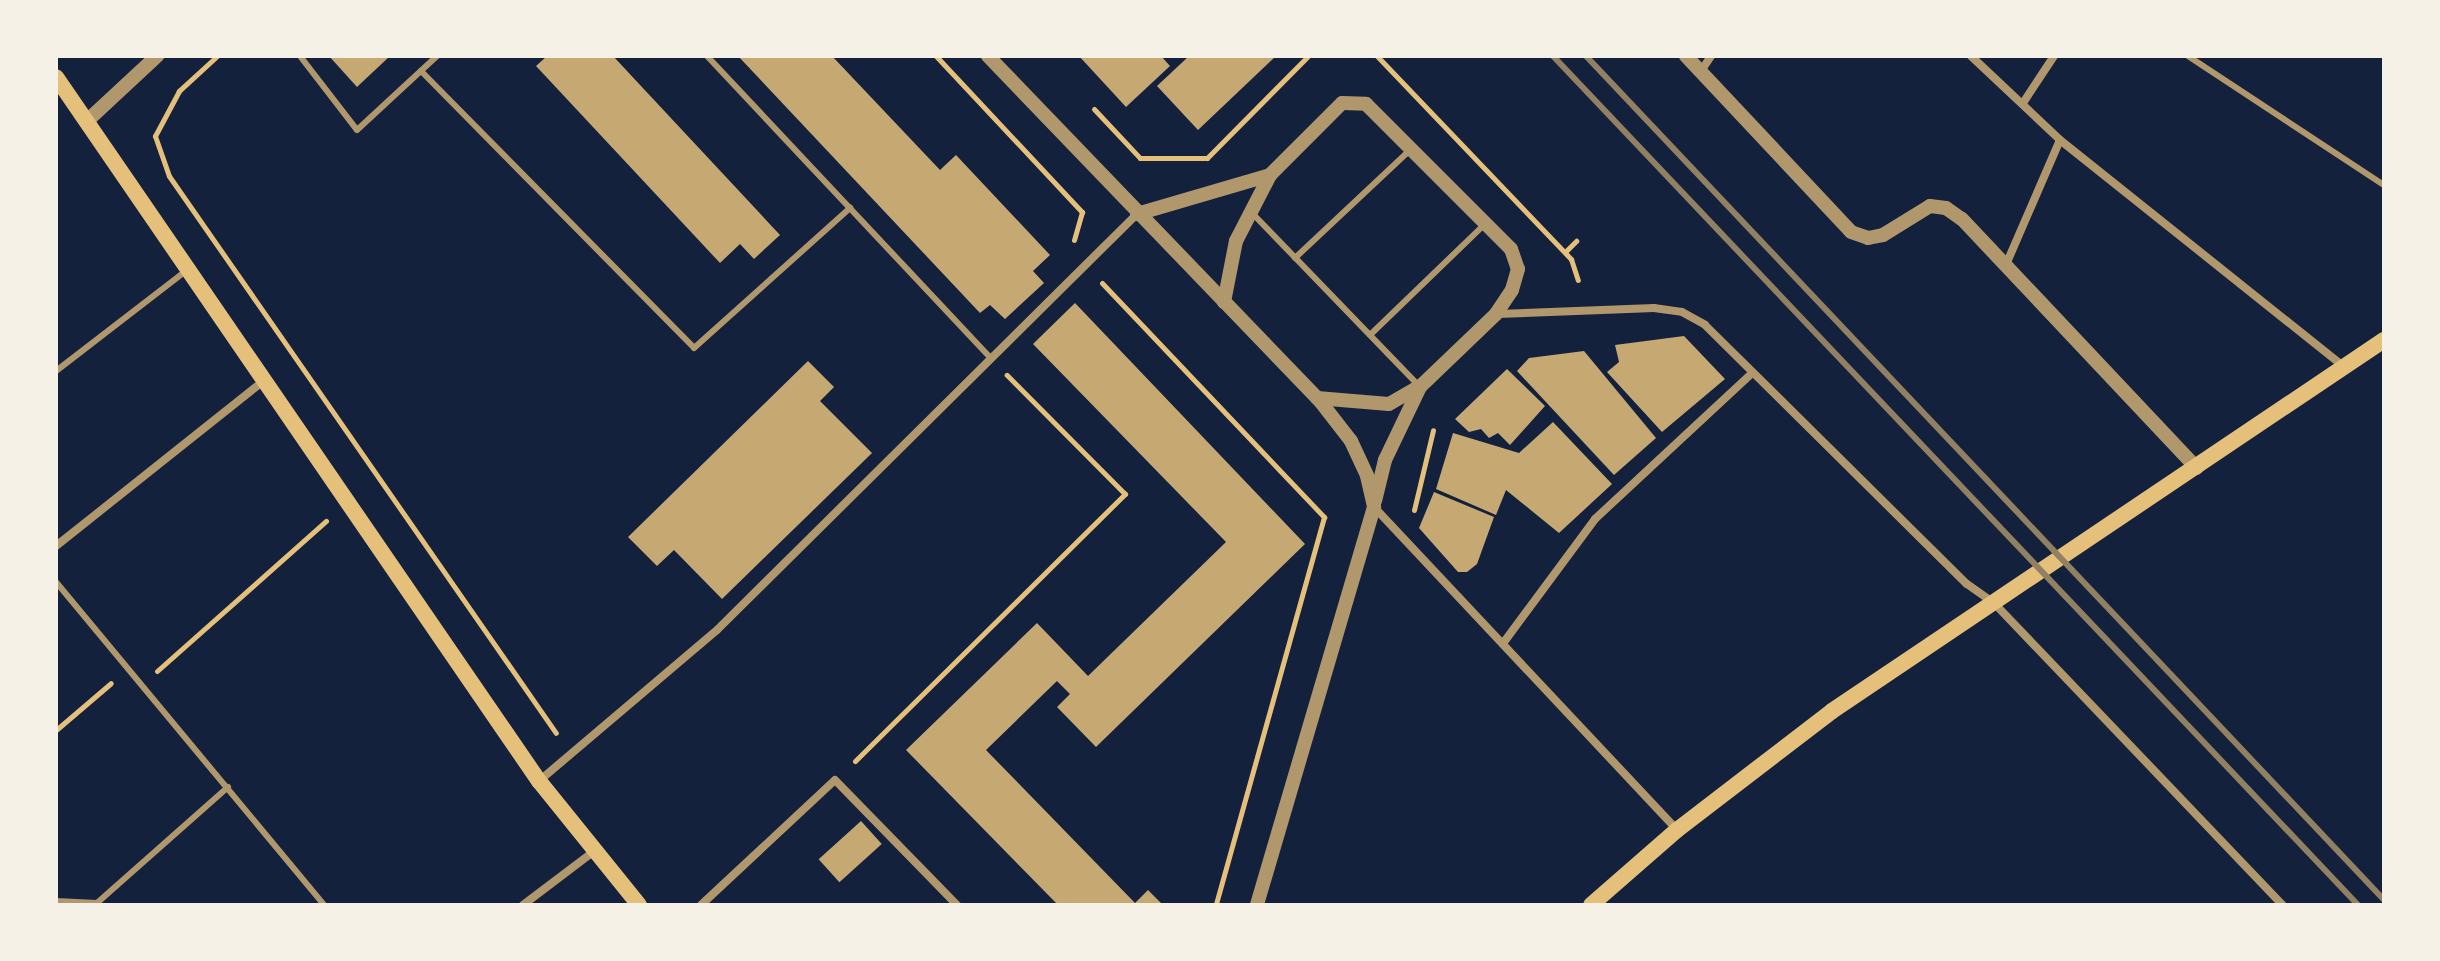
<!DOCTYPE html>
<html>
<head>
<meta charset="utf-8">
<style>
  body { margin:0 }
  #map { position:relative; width:2440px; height:961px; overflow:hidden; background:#14213d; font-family:"Public Sans",sans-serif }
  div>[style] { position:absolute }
  .building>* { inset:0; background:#c6a872; transform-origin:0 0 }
  .path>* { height:5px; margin:-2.5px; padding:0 2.5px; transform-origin:2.5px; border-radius:2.5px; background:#e5c07b }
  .service>* { height:6px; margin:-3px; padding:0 3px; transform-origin:3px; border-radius:3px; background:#b1986c }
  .minor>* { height:8px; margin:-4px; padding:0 4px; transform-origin:4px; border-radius:4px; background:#b1986c }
  .tertiary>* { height:14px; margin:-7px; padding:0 7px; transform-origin:7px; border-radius:7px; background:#b1986c }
  .secondary>* { height:16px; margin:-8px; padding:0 8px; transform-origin:8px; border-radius:8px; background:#e5c07b }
  .rail>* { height:6px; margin:-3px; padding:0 3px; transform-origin:3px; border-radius:3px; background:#918062 }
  span { translate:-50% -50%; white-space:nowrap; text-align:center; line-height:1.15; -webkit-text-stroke:8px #f6f1e7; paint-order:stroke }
  .frame { position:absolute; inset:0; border:58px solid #f6f1e7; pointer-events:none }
</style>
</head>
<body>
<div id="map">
  <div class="building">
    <div style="clip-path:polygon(329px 56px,390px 56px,357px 87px)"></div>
    <div style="clip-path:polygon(547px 56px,613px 56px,780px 235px,754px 259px,740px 244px,720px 263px,536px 66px)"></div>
    <div style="clip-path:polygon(738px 56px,832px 56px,940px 170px,956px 155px,1050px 255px,1033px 271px,1044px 283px,1005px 319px,990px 305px,980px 313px)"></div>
    <div style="clip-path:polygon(1079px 56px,1161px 56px,1170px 66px,1126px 107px)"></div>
    <div style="clip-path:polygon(1189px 56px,1276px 56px,1198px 130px,1157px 86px)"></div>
    <div style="clip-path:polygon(1075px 303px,1305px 544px,1096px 747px,1057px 707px,1070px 694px,1057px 681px,986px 750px,1135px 903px,1148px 890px,1163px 905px,1058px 905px,906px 750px,1037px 623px,1088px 676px,1226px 542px,1033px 344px)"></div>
    <div style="clip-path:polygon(1684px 336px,1725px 379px,1662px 432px,1607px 372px,1619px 362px,1615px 345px)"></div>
    <div style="clip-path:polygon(1584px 351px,1656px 438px,1614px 475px,1517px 371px,1529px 358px)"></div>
    <div style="clip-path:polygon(808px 361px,834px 387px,820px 401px,872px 453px,722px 599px,674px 550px,657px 566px,628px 537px)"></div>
    <div style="clip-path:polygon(1507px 369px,1545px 406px,1510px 445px,1498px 433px,1489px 438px,1481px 429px,1469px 432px,1455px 419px)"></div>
    <div style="clip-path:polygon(1553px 422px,1612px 484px,1559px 533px,1506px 490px,1496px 515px,1436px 489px,1453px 433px,1519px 453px)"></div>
    <div style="clip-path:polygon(1434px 492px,1494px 517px,1477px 564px,1467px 572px,1458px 572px,1419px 528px)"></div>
    <div style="left:861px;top:821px;width:31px;height:57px;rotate:48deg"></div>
  </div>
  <div class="path">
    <div style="left:217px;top:56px;width:52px;rotate:137.4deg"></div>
    <div style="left:179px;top:91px;width:51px;rotate:118.1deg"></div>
    <div style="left:155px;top:136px;width:42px;rotate:70.7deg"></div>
    <div style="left:169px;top:176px;width:678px;rotate:55.21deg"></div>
    <div style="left:936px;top:56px;width:214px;rotate:46.9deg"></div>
    <div style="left:1082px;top:212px;width:29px;rotate:106deg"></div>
    <div style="left:1377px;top:56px;width:281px;rotate:46.3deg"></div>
    <div style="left:1571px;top:259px;width:22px;rotate:72deg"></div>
    <div style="left:1094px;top:109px;width:67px;rotate:46.8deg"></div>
    <div style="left:1140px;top:158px;width:67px"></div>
    <div style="left:1207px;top:158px;width:144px;rotate:-45.3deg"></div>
    <div style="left:1565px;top:252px;width:16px;rotate:-45deg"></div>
    <div style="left:1102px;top:283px;width:323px;rotate:46.5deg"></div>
    <div style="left:1324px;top:517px;width:403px;rotate:105.6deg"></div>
    <div style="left:1414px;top:510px;width:82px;rotate:-76.6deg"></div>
    <div style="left:157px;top:671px;width:226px;rotate:-41.6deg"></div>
    <div style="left:56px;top:730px;width:72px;rotate:-40.5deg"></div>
    <div style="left:855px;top:761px;width:380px;rotate:-44.7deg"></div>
    <div style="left:1125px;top:494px;width:168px;rotate:-134.8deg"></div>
  </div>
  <div class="service">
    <div style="left:300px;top:56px;width:93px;rotate:52.4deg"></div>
    <div style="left:357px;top:130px;width:109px;rotate:-42.8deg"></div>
    <div style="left:707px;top:56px;width:415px;rotate:46.8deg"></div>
    <div style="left:2188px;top:56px;width:235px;rotate:33.4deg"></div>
    <div style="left:421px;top:71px;width:389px;rotate:45.4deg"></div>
    <div style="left:694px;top:348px;width:210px;rotate:-41.9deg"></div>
    <div style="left:1253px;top:214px;width:240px;rotate:46deg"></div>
    <div style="left:1295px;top:258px;width:156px;rotate:-43.2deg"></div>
    <div style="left:1370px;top:335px;width:160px;rotate:-44deg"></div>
    <div style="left:56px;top:371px;width:164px;rotate:-37.6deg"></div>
    <div style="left:56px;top:582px;width:420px;rotate:50.3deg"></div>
    <div style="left:56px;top:901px;width:41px;rotate:2.8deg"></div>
    <div style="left:97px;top:903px;width:175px;rotate:-41.5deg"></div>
  </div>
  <div class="minor">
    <div style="left:1971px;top:56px;width:122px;rotate:43.3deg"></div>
    <div style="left:2060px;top:140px;width:364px;rotate:38.6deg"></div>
    <div style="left:1701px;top:71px;width:18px;rotate:-56deg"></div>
    <div style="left:2023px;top:103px;width:56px;rotate:-56.6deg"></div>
    <div style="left:2005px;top:267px;width:138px;rotate:-66.6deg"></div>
    <div style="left:1497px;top:314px;width:157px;rotate:-2.2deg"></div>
    <div style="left:1654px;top:308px;width:28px;rotate:8deg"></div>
    <div style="left:1682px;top:312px;width:26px;rotate:29deg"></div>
    <div style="left:1705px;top:325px;width:368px;rotate:44.7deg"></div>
    <div style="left:1967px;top:584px;width:33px;rotate:35deg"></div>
    <div style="left:1994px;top:603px;width:418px;rotate:46.3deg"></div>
    <div style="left:1374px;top:507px;width:443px;rotate:46.8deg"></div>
    <div style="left:56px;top:546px;width:267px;rotate:-38.5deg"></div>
    <div style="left:1504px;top:642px;width:153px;rotate:-53.5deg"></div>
    <div style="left:1595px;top:519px;width:214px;rotate:-42.9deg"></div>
    <div style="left:539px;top:781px;width:233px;rotate:-40.3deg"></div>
    <div style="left:717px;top:630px;width:591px;rotate:-44.73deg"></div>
    <div style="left:523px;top:905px;width:88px;rotate:-37.1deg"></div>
    <div style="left:701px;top:905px;width:183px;rotate:-43deg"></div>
    <div style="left:835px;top:780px;width:175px;rotate:45.7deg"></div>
  </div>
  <div class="tertiary">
    <div style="left:988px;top:56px;width:479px;rotate:46.1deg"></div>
    <div style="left:1320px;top:401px;width:51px;rotate:52.2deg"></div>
    <div style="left:1351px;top:441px;width:38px;rotate:65deg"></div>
    <div style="left:1367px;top:476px;width:32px;rotate:77deg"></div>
    <div style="left:1374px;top:507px;width:415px;rotate:106.4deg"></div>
    <div style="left:1686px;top:56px;width:241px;rotate:46.8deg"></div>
    <div style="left:1851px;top:232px;width:18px;rotate:19deg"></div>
    <div style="left:1868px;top:238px;width:15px;rotate:-11deg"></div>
    <div style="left:1883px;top:235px;width:55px;rotate:-31.7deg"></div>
    <div style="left:1930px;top:206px;width:16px;rotate:7deg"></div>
    <div style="left:1946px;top:208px;width:19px;rotate:35deg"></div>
    <div style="left:1962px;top:219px;width:342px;rotate:46.7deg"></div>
    <div style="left:87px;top:121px;width:96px;rotate:-42.9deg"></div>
    <div style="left:1137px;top:214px;width:139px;rotate:-16.3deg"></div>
    <div style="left:1270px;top:175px;width:102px;rotate:-45deg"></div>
    <div style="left:1342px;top:103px;width:24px;rotate:2deg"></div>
    <div style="left:1366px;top:104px;width:205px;rotate:45deg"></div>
    <div style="left:1511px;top:249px;width:21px;rotate:71deg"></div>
    <div style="left:1518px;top:269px;width:22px;rotate:106deg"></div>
    <div style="left:1512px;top:290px;width:29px;rotate:124deg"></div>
    <div style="left:1496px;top:314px;width:105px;rotate:136.2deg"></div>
    <div style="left:1420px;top:387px;width:81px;rotate:115.6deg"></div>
    <div style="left:1385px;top:460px;width:42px;rotate:103.7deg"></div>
    <div style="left:1224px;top:302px;width:62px;rotate:-78.9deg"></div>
    <div style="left:1236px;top:241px;width:74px;rotate:-62.7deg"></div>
    <div style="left:1317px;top:398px;width:72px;rotate:4.8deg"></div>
    <div style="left:1389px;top:404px;width:34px;rotate:-30deg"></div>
  </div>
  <div class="secondary">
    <div style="left:56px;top:77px;width:854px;rotate:55.55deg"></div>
    <div style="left:539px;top:781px;width:159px;rotate:51.1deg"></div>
    <div style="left:1591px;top:905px;width:114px;rotate:-41.1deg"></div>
    <div style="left:1677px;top:830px;width:195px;rotate:-37.5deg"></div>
    <div style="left:1832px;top:711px;width:665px;rotate:-33.91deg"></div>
  </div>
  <div class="rail">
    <div style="left:1553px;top:56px;width:1170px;rotate:46.52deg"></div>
    <div style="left:1586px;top:56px;width:1162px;rotate:46.6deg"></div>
  </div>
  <div class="frame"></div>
</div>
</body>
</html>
